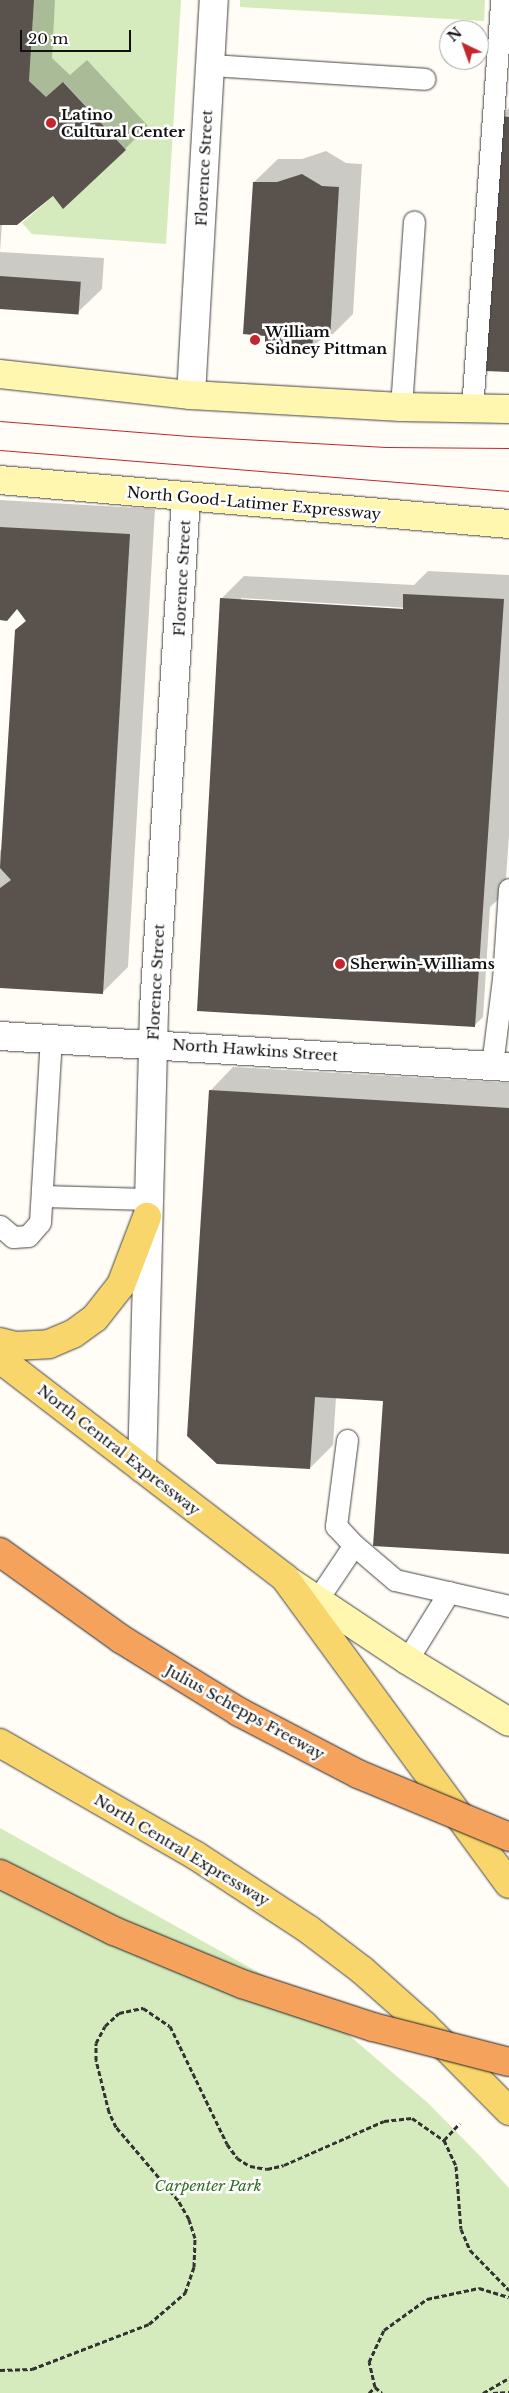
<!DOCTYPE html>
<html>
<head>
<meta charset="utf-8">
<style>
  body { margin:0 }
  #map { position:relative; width:509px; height:2393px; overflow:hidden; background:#fffdf5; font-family:"Libre Baskerville",serif }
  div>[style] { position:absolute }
  .green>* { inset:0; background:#d5ebbd }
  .shadow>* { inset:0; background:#0003 }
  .building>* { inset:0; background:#5a524d; transform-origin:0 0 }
  .path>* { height:3px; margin-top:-1.5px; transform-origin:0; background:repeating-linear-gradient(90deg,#333 0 5px,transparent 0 7.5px) }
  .roads { filter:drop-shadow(0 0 1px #444) drop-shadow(0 0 1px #444) }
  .lane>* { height:21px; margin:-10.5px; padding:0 10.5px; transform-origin:10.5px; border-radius:10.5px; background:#fff }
  .street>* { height:28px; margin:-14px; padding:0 14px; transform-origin:14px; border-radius:14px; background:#fff }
  .secondary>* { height:28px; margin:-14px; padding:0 14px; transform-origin:14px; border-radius:14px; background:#fff6b0 }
  .primary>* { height:28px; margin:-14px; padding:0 14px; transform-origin:14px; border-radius:14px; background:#f9d66b }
  .tram>* { height:1px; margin:-0.5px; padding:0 0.5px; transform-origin:0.5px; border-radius:0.5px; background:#c4262e }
  .bridges { filter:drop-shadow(0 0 1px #222) drop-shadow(0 0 1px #222) }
  .highway-bridge>* { height:28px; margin:-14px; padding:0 14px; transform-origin:14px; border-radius:14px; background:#f5a25d }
  .dots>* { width:14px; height:14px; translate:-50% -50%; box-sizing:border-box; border:2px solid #fff; border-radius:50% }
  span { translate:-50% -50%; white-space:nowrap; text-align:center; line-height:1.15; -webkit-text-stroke:5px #fff; paint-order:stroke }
  .poi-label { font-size:15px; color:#111; font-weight:700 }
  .left { translate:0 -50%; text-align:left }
  .street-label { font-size:15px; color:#111 }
  .park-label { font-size:15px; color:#2f6b1f; font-style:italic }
  .north { position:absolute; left:439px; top:20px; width:50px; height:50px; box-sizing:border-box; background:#fff; border:1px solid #a0a0a0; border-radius:50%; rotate:318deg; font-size:14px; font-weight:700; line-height:20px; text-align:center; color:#111 }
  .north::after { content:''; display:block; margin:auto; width:18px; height:22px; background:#c4262e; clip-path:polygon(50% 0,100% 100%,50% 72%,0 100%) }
  .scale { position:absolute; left:20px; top:30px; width:111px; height:22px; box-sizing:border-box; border:2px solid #111; border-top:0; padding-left:6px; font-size:15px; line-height:18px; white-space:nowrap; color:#111; -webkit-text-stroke:4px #fff; paint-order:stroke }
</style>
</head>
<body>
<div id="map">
  <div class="green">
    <div style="clip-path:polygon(34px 0,181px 0,166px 244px,32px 234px,22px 223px,53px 196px,63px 208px,126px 150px,64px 82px,46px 97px,29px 81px)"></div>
    <div style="clip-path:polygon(240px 0,485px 0,484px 21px,240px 7px)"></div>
    <div style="clip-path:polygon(0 1828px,308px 2000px,428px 2103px,480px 2156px,509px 2188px,509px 2393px,0 2393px)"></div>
  </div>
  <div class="shadow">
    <div style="clip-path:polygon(0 0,55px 0,52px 58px,70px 75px,87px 60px,148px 126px,125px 149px,2px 224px,0 252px,104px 258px,102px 289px,78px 312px,0 308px)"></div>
    <div style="clip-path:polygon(509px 108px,509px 371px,500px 117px)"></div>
    <div style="clip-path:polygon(326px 151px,346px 163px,362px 164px,353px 314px,330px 337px,323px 337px,311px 349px,254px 182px,278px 159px,302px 159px)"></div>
    <div style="clip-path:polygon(0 500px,155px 509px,128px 967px,102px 993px,0 987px,0 850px,3px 851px,16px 630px,27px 620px,18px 608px,7px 620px,0 619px)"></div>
    <div style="clip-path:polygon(evenodd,428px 571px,509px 575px,509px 835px,505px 893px,490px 907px,483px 1017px,474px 1026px,221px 599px,244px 576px,414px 585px,428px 571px,241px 598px,409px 608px,409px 610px,241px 601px,241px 598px)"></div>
    <div style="clip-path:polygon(233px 1067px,509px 1083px,509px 1553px,384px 1400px,336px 1397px,333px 1445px,310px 1468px,210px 1091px)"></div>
  </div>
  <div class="building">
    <div style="clip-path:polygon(0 0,34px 0,29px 81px,46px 97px,63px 82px,126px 150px,63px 209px,53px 196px,17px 225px,0 225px)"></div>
    <div style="clip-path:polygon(498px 116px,509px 117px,509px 372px,486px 371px)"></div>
    <div style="clip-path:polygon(302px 174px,322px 186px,339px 187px,330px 339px,313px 338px,312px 350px,265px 346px,265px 336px,243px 334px,253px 182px,277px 182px)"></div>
    <div style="left:0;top:276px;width:81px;height:33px;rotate:4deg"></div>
    <div style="clip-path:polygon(0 527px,130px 534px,103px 994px,0 988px,0 888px,11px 880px,0 868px,15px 630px,26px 621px,17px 609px,7px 621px,0 620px)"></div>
    <div style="clip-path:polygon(403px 594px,504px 599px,475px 1027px,197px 1011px,220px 598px,403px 609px)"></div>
    <div style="clip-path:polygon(209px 1090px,509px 1108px,509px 1554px,373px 1546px,383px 1401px,315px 1397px,310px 1469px,217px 1464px,187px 1436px)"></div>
  </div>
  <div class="path">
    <div style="left:444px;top:2140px;width:23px;rotate:-47deg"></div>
    <div style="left:0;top:2370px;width:32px;rotate:-2deg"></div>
    <div style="left:32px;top:2369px;width:125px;rotate:-21deg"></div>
    <div style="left:149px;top:2324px;width:48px;rotate:-40.7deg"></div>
    <div style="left:185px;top:2293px;width:28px;rotate:-71deg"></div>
    <div style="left:194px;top:2267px;width:29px;rotate:-88deg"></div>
    <div style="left:195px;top:2238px;width:20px;rotate:-108deg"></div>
    <div style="left:189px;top:2219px;width:22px;rotate:-120deg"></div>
    <div style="left:178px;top:2200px;width:96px;rotate:-130.3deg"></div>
    <div style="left:116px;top:2127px;width:17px;rotate:-115deg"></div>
    <div style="left:109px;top:2112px;width:54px;rotate:-104deg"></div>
    <div style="left:96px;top:2060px;width:17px;rotate:-90deg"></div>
    <div style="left:96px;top:2043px;width:19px;rotate:-62deg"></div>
    <div style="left:105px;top:2026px;width:19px;rotate:-43deg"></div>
    <div style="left:119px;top:2013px;width:25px;rotate:-12deg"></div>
    <div style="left:143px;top:2008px;width:32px;rotate:34deg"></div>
    <div style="left:170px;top:2026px;width:131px;rotate:64.2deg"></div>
    <div style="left:227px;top:2144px;width:17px;rotate:54deg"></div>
    <div style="left:237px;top:2158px;width:15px;rotate:32deg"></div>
    <div style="left:250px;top:2166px;width:17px;rotate:10deg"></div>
    <div style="left:267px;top:2169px;width:17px;rotate:-13deg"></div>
    <div style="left:284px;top:2165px;width:109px;rotate:-23.7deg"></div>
    <div style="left:384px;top:2121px;width:28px;rotate:-6deg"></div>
    <div style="left:412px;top:2118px;width:39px;rotate:35deg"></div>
    <div style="left:444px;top:2140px;width:29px;rotate:65deg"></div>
    <div style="left:456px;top:2166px;width:63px;rotate:85.5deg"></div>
    <div style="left:461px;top:2229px;width:23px;rotate:67deg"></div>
    <div style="left:470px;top:2250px;width:56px;rotate:45.7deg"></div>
    <div style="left:375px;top:2387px;width:9px;rotate:41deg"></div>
    <div style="left:369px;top:2393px;width:8px;rotate:-45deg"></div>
    <div style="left:375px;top:2387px;width:26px;rotate:-103deg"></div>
    <div style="left:369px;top:2362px;width:35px;rotate:-65deg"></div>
    <div style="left:384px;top:2330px;width:53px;rotate:-35.8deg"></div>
    <div style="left:427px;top:2299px;width:53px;rotate:-11.9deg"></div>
    <div style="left:479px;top:2288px;width:31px;rotate:17deg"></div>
    <div style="left:483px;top:2393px;width:30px;rotate:-30deg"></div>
    <div style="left:493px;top:2393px;width:16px;rotate:-4deg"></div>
  </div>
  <div class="roads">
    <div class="lane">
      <div style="left:210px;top:65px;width:215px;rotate:3.7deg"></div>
      <div style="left:401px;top:407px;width:186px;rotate:-86deg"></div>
      <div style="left:472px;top:409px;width:410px;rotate:-85.9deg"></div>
      <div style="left:509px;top:889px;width:90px;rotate:93.8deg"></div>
      <div style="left:503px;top:979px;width:6px"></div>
      <div style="left:492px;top:1065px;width:87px;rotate:-82.7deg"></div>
      <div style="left:43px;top:1196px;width:104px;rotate:1.7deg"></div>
      <div style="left:0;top:1226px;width:17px;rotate:40deg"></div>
      <div style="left:13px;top:1237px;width:15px;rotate:-4deg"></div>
      <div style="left:28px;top:1236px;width:18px;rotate:-49deg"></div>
      <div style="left:40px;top:1222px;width:183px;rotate:-86.6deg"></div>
      <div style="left:347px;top:1440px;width:87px;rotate:97.3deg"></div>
      <div style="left:336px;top:1526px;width:26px;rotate:47deg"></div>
      <div style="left:354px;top:1545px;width:54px;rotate:40.5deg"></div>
      <div style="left:395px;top:1580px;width:117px;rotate:12.8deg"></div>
      <div style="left:317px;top:1600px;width:66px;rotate:-56.1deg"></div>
      <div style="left:407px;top:1660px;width:80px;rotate:-58.3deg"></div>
    </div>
    <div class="street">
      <div style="left:191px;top:395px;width:396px;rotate:-86.7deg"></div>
      <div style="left:0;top:1036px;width:510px;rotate:3.49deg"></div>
      <div style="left:142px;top:1468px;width:459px;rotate:-88.5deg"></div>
      <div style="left:154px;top:1009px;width:513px;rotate:-86.42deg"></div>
    </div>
    <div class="secondary">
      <div style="left:0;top:374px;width:192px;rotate:6.3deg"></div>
      <div style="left:191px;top:395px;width:210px;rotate:3.3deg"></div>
      <div style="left:401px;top:407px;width:108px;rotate:1.1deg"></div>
      <div style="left:0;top:480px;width:511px;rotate:4.94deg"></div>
      <div style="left:287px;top:1580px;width:144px;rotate:33.7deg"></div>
      <div style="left:407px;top:1660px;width:119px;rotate:31.3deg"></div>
    </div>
    <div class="primary">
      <div style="left:0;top:1342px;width:16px;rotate:15deg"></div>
      <div style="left:15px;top:1346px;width:34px;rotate:-3deg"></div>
      <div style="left:49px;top:1344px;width:26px;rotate:-23deg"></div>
      <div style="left:73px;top:1334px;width:27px;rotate:-36deg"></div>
      <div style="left:95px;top:1318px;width:42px;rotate:-51.8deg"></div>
      <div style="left:121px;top:1285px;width:73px;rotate:-69.1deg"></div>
      <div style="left:0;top:1359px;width:359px;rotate:37.5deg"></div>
      <div style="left:285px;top:1578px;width:379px;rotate:53.8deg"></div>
      <div style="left:0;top:1743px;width:225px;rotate:29.9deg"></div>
      <div style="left:195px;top:1855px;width:135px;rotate:33.2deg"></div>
      <div style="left:308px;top:1929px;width:68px;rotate:37.2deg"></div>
      <div style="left:362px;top:1970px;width:83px;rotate:41.6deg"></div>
      <div style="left:424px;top:2025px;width:121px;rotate:45.3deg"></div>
    </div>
  </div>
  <div class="tram">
    <div style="left:0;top:421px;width:190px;rotate:4.5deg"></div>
    <div style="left:189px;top:436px;width:197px;rotate:3.2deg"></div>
    <div style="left:386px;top:447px;width:123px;rotate:0.5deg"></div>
    <div style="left:0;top:450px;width:511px;rotate:4.61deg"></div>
  </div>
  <div class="bridges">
    <div class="highway-bridge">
      <div style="left:0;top:1552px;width:149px;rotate:35.7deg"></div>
      <div style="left:121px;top:1639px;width:139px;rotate:31.7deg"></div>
      <div style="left:239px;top:1712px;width:134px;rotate:27.5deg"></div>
      <div style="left:358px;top:1774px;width:164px;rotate:22.6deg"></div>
      <div style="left:0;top:1874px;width:127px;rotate:26.6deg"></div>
      <div style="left:114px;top:1931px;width:139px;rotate:22.5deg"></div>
      <div style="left:242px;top:1984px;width:138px;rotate:18.2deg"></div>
      <div style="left:373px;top:2027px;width:140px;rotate:14.4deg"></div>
    </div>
  </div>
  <div class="dots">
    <div style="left:51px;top:123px;background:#c4262e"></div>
    <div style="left:255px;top:340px;background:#c4262e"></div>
    <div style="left:340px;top:964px;background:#c4262e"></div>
  </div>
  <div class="poi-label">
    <span class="left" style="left:61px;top:123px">Latino<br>Cultural Center</span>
    <span class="left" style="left:265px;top:340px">William<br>Sidney Pittman</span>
    <span class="left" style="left:350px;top:964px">Sherwin-Williams</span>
  </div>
  <div class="street-label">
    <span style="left:204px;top:168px;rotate:-87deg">Florence Street</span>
    <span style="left:254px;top:503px;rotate:5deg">North Good-Latimer Expressway</span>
    <span style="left:182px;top:578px;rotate:-87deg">Florence Street</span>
    <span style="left:156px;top:982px;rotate:-87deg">Florence Street</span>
    <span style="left:255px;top:1050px;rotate:4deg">North Hawkins Street</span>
    <span style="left:119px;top:1450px;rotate:38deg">North Central Expressway</span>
    <span style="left:245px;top:1712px;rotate:29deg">Julius Schepps Freeway</span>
    <span style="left:182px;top:1850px;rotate:31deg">North Central Expressway</span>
  </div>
  <div class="park-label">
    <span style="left:208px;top:2186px">Carpenter Park</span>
  </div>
  <div class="north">N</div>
  <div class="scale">20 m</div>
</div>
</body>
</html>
